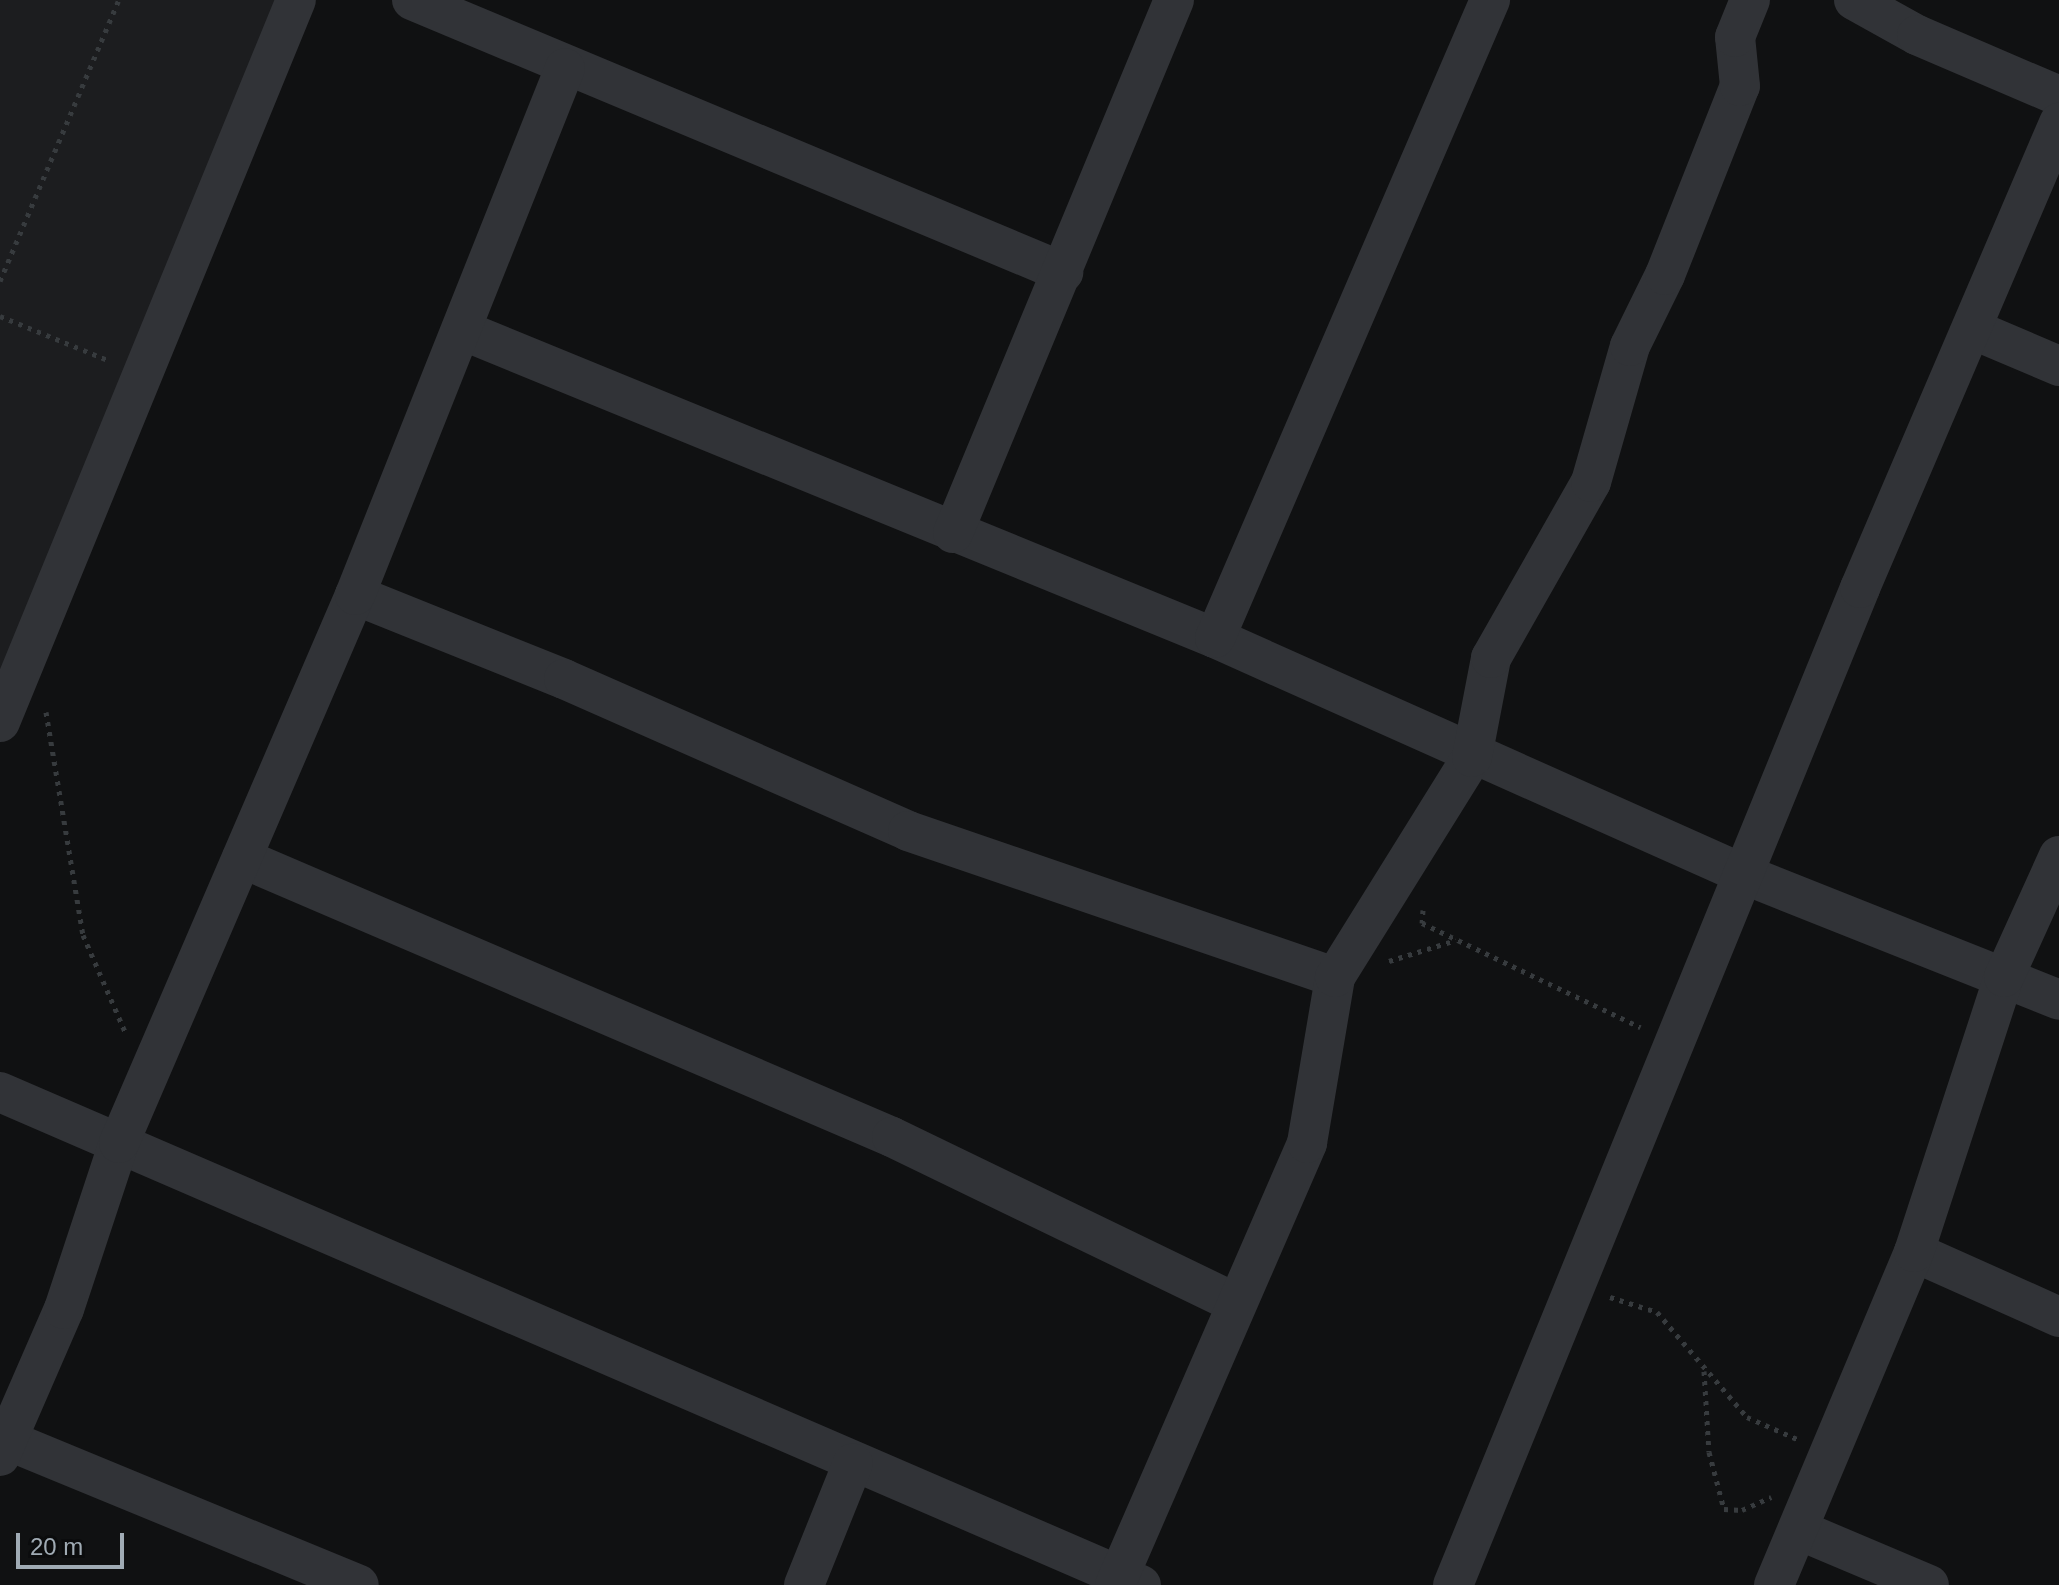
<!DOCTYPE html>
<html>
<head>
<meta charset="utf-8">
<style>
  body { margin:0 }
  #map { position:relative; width:2059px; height:1585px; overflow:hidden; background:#101112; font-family:Helvetica,sans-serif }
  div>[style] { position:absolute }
  .built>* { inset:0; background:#1c1d1f }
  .path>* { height:5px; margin-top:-2.5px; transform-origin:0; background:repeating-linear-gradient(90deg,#373b3e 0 4px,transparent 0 10px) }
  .minor>* { height:40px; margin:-20px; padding:0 20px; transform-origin:20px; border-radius:20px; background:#313337 }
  span { translate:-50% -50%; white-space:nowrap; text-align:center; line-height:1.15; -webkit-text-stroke:7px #0b0c0d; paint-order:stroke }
  .scale { position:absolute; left:16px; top:1533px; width:108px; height:36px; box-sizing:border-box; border:4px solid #a0abb4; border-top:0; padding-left:10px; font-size:24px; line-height:28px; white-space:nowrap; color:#a0abb4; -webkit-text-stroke:6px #0b0c0d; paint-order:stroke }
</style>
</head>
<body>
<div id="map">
  <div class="built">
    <div style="clip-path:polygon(0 0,280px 0,0 673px)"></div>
  </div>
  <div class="path">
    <div style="left:0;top:281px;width:304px;rotate:-67.1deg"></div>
    <div style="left:0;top:316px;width:117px;rotate:22.2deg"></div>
    <div style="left:46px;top:712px;width:226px;rotate:80.6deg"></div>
    <div style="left:83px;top:935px;width:108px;rotate:66.5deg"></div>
    <div style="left:1423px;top:910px;width:13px;rotate:94deg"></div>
    <div style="left:1422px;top:923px;width:242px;rotate:25.5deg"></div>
    <div style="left:1389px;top:961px;width:70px;rotate:-17.4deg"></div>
    <div style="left:1610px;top:1297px;width:49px;rotate:17.7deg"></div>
    <div style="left:1657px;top:1312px;width:138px;rotate:49.4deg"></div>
    <div style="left:1747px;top:1417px;width:55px;rotate:23.7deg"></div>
    <div style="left:1704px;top:1371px;width:81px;rotate:86.5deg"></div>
    <div style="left:1709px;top:1452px;width:59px;rotate:75.3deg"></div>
    <div style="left:1724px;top:1509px;width:18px;rotate:3deg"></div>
    <div style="left:1742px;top:1510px;width:32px;rotate:-24deg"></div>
  </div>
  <div class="minor">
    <div style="left:412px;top:0;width:706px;rotate:22.68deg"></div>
    <div style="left:1854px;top:0;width:72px;rotate:29.1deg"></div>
    <div style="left:1917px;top:35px;width:155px;rotate:23.2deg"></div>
    <div style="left:1972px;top:329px;width:95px;rotate:23deg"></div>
    <div style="left:462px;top:330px;width:814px;rotate:22.25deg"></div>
    <div style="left:1215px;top:638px;width:578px;rotate:24.08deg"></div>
    <div style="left:1743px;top:874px;width:340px;rotate:21.7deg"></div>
    <div style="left:953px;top:533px;width:577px;rotate:-67.48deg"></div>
    <div style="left:355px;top:595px;width:225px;rotate:21.9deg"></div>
    <div style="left:564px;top:679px;width:376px;rotate:23.8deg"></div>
    <div style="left:908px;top:831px;width:451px;rotate:18.9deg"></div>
    <div style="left:1215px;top:638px;width:695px;rotate:-66.68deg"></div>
    <div style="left:0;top:722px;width:780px;rotate:-67.71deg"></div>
    <div style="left:242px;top:858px;width:707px;rotate:23.23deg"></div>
    <div style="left:892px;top:1137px;width:382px;rotate:25.8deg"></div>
    <div style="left:0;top:1092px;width:1243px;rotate:23.37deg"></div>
    <div style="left:1914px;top:1252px;width:159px;rotate:24.1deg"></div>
    <div style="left:0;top:1437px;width:388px;rotate:22.4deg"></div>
    <div style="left:0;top:1456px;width:160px;rotate:-66.5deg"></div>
    <div style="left:64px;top:1309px;width:175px;rotate:-71.7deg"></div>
    <div style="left:119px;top:1143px;width:597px;rotate:-66.7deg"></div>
    <div style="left:355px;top:595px;width:567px;rotate:-68.27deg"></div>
    <div style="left:1799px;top:1530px;width:141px;rotate:22.9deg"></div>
    <div style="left:804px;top:1585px;width:131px;rotate:-68.1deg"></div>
    <div style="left:1115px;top:1585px;width:482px;rotate:-66.5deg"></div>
    <div style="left:1307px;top:1143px;width:168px;rotate:-80.4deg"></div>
    <div style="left:1335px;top:977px;width:259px;rotate:-58.1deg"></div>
    <div style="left:1472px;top:757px;width:101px;rotate:-79.1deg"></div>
    <div style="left:1491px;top:658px;width:202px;rotate:-60.4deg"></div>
    <div style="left:1591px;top:482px;width:141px;rotate:-74deg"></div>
    <div style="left:1630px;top:346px;width:79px;rotate:-63.8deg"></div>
    <div style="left:1665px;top:275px;width:203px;rotate:-68.4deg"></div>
    <div style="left:1740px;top:86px;width:49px;rotate:-95.8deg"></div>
    <div style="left:1735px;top:37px;width:40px;rotate:-68deg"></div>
    <div style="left:1453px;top:1585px;width:1077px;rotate:-67.79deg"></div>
    <div style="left:1860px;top:588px;width:506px;rotate:-66.83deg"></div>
    <div style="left:1774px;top:1585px;width:361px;rotate:-67.2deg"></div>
    <div style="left:1914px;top:1252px;width:289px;rotate:-71.9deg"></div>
    <div style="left:2004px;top:977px;width:133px;rotate:-65.6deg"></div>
  </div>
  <div class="scale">20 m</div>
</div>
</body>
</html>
